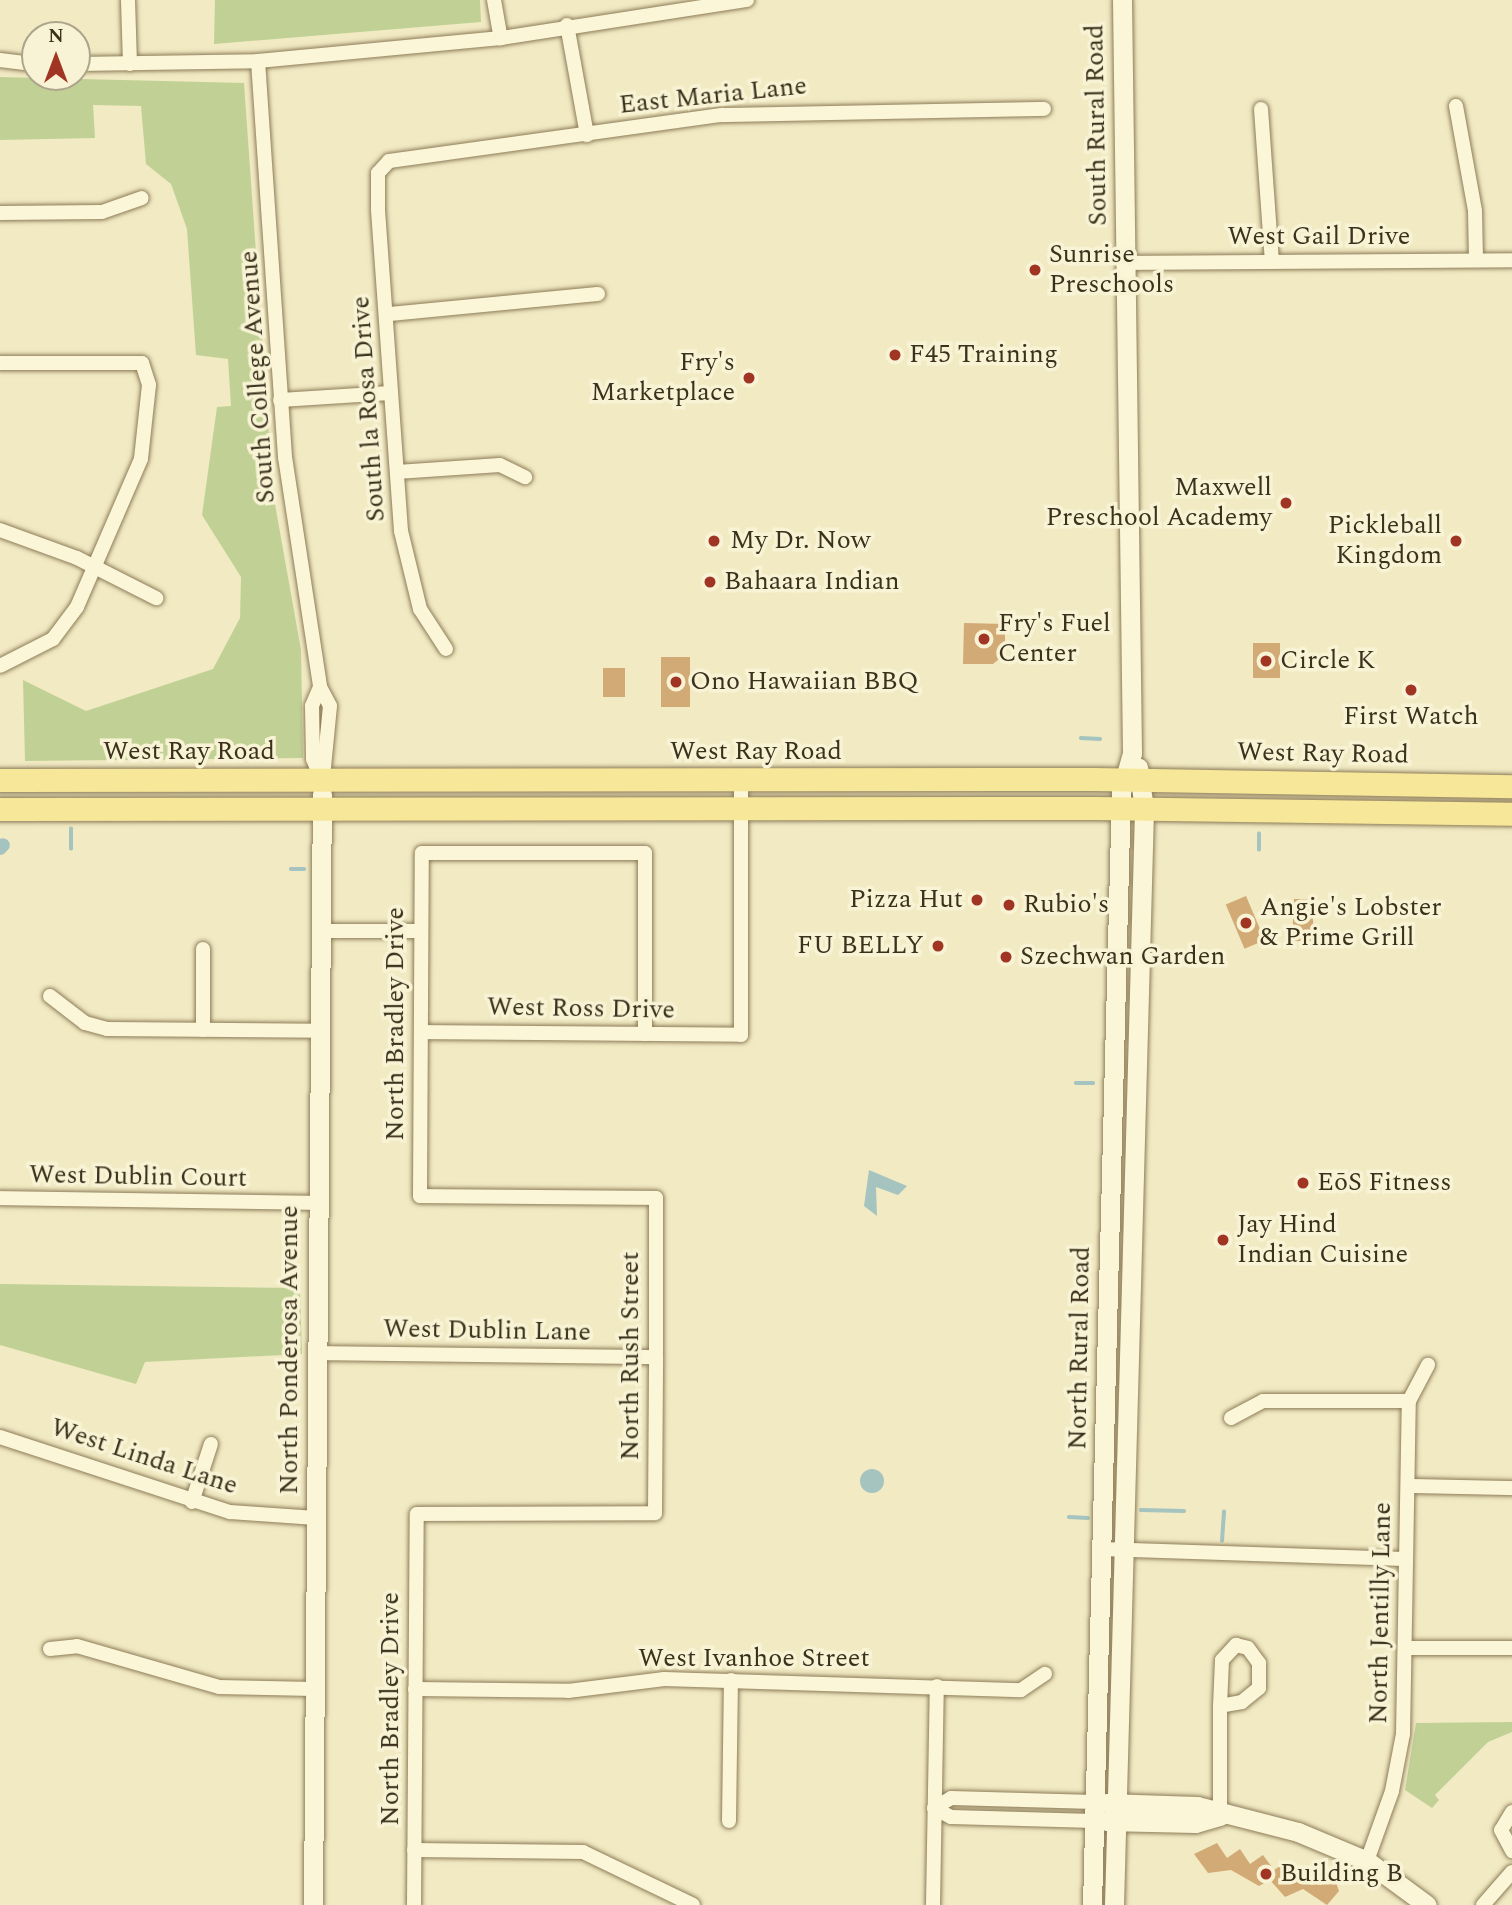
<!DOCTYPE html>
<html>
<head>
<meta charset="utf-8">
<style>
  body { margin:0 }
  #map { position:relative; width:1512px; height:1905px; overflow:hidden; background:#f1eac3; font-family:Spectral,serif }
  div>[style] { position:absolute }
  .green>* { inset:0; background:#c1d196 }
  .water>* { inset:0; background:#a6c4bf }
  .round { border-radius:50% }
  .stream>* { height:3.5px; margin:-1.75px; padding:0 1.75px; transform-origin:1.75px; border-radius:1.75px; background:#a6c4bf }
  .canal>* { height:14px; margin:-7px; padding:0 7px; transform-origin:7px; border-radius:7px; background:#a6c4bf }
  .building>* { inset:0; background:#d2aa76; transform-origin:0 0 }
  .roads { filter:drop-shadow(0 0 2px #8d7c58) drop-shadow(0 0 2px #8d7c58) }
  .street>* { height:14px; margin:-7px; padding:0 7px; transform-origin:7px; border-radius:7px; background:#fbf6d7 }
  .secondary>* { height:19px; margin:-9.5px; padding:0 9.5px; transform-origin:9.5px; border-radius:9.5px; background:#fbf6d7 }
  .primary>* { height:23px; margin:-11.5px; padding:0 11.5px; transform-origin:11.5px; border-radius:11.5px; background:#f7e799 }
  .dots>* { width:19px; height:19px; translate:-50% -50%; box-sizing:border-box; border:4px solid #f8f3d4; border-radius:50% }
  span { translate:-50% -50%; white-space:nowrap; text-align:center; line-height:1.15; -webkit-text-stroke:7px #f8f3d4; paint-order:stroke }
  .street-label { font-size:26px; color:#3c311d }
  .poi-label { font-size:26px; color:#3c311d }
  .left { translate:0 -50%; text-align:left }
  .right { translate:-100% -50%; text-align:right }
  .north { position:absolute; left:21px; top:21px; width:70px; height:70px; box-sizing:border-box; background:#f8f3d4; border:2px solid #ada58b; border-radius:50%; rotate:0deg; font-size:19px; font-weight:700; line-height:28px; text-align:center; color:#3c311d }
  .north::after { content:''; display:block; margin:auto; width:24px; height:32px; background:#a13524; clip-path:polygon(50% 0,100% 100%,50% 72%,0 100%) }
</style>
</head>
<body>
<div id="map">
  <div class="green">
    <div style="clip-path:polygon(215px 0,480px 0,481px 22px,214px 44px)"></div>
    <div style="clip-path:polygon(0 77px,244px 83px,273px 493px,301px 650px,303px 758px,25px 761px,23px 680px,86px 711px,213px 669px,240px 618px,241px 577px,202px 515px,217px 407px,231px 406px,228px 359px,196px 355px,187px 229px,171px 184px,146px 164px,141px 106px,93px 105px,95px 138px,0 140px)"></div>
    <div style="clip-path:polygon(0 1284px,300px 1288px,302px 1354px,145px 1362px,136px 1384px,0 1345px)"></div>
    <div style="clip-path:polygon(1512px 1722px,1512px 1732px,1488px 1742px,1435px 1795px,1439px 1800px,1432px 1808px,1405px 1790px,1416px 1723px)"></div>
  </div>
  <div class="water">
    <div style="clip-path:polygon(869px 1170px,907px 1186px,898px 1195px,876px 1187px,877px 1216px,864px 1206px)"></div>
    <div class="round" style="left:860px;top:1469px;width:24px;height:24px"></div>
  </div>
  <div class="stream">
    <div style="left:1081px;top:738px;width:19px;rotate:3deg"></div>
    <div style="left:71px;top:849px;width:20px;rotate:-90deg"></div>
    <div style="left:1259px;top:850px;width:16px;rotate:-90deg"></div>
    <div style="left:291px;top:869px;width:13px"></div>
    <div style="left:1076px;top:1083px;width:17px"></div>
    <div style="left:1141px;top:1510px;width:43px;rotate:1.3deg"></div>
    <div style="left:1069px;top:1517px;width:19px;rotate:3deg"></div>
    <div style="left:1222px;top:1541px;width:29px;rotate:-86deg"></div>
  </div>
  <div class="canal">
    <div style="left:0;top:848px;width:4px;rotate:-45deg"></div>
  </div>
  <div class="building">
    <div style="clip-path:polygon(964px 623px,1005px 624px,1005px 654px,993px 664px,963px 664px)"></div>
    <div style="left:1253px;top:643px;width:27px;height:35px"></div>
    <div style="left:661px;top:657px;width:29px;height:50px"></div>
    <div style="left:603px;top:668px;width:22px;height:29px"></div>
    <div style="left:1246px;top:896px;width:48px;height:22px;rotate:67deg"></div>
    <div style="clip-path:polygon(1294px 899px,1312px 899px,1314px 941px,1292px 941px)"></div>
    <div style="clip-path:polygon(1217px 1843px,1227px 1858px,1240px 1849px,1250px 1864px,1263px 1855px,1274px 1870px,1286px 1862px,1297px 1876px,1310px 1867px,1321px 1884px,1333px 1874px,1339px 1891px,1327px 1905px,1303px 1889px,1285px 1897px,1270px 1880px,1259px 1886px,1231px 1870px,1208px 1873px,1194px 1854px)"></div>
  </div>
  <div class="roads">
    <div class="street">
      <div style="left:128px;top:0;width:64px;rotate:88.2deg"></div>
      <div style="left:494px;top:0;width:39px;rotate:80deg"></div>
      <div style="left:567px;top:25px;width:112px;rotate:79.7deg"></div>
      <div style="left:0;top:60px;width:35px;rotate:7deg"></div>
      <div style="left:258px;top:61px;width:397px;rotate:86.1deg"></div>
      <div style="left:285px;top:457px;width:233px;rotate:81.3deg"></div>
      <div style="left:320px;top:687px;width:21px;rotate:62deg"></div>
      <div style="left:330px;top:706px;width:81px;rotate:95.6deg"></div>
      <div style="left:77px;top:64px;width:181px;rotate:-0.9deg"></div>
      <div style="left:258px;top:61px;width:244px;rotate:-5.4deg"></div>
      <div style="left:501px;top:38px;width:249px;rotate:-8.8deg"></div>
      <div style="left:1456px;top:106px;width:107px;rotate:79.7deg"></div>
      <div style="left:1475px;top:211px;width:49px;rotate:88.8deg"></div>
      <div style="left:1261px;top:109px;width:153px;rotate:85.9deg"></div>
      <div style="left:0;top:213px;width:102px;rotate:-0.6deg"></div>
      <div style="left:102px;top:212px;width:42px;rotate:-19.3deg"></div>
      <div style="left:1125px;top:263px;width:387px;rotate:-0.4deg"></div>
      <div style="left:389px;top:314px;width:210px;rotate:-5.5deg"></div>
      <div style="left:0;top:363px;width:142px"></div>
      <div style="left:142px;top:363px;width:23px;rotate:72deg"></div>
      <div style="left:149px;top:385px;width:74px;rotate:96.2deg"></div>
      <div style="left:141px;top:459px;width:161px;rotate:113.4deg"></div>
      <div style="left:77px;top:607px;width:40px;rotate:127deg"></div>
      <div style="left:53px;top:639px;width:59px;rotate:153deg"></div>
      <div style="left:280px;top:400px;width:111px;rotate:-3.6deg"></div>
      <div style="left:397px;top:472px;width:103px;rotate:-3.9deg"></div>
      <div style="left:500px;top:465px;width:28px;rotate:26deg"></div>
      <div style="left:0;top:530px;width:82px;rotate:20deg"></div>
      <div style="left:77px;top:558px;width:89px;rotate:26.9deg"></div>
      <div style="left:446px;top:649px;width:48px;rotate:-123deg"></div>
      <div style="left:420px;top:609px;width:80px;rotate:-103.7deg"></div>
      <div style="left:401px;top:531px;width:323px;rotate:-94.1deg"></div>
      <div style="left:378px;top:209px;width:36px;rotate:-90deg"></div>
      <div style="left:378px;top:173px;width:16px;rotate:-47deg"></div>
      <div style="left:389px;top:161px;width:336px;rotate:-7.9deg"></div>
      <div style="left:722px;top:115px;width:322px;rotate:-1.1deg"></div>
      <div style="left:320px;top:687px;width:21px;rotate:113deg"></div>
      <div style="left:312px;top:706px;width:53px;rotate:88.9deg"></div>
      <div style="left:313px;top:759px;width:23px;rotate:67deg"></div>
      <div style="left:321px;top:931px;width:100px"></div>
      <div style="left:203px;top:949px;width:81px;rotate:90deg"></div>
      <div style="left:50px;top:996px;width:44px;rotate:37.6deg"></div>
      <div style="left:85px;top:1023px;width:23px;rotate:15deg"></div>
      <div style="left:107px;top:1029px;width:213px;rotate:0.5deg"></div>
      <div style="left:421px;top:1032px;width:320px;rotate:0.5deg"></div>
      <div style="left:741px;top:1035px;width:255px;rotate:-90deg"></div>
      <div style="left:0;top:1198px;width:317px;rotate:0.9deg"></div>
      <div style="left:317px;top:1353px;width:339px;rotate:0.7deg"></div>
      <div style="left:1231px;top:1418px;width:36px;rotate:-28deg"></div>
      <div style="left:1263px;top:1401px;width:146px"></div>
      <div style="left:0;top:1437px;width:242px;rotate:18.1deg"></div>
      <div style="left:230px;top:1512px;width:86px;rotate:4deg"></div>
      <div style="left:1408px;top:1486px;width:104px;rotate:1.1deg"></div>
      <div style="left:192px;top:1502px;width:61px;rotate:-71.9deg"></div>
      <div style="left:1101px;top:1549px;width:304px;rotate:1.9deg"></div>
      <div style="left:1406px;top:1648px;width:106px"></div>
      <div style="left:50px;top:1649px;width:27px;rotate:-6deg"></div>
      <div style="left:77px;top:1646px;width:148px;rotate:16.1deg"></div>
      <div style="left:219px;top:1687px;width:94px;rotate:1.2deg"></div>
      <div style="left:415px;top:1689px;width:153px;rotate:0.7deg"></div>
      <div style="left:568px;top:1691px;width:97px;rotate:-7.1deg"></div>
      <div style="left:664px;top:1679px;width:357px;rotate:1.8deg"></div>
      <div style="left:1021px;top:1690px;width:29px;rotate:-34deg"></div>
      <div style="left:1512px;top:1812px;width:21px;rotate:121deg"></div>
      <div style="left:1501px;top:1830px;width:24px;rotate:62deg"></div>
      <div style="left:1220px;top:1816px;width:110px;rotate:-90deg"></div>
      <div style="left:1220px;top:1706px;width:46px;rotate:-87.5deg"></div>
      <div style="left:1222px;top:1660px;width:21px;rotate:-47deg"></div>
      <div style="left:1236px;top:1645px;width:12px;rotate:14deg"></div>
      <div style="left:1248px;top:1648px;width:19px;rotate:54deg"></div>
      <div style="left:1259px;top:1663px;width:25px;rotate:90deg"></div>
      <div style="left:1259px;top:1688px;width:22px;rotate:141deg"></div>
      <div style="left:1242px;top:1702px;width:22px;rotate:170deg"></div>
      <div style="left:729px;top:1821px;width:141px;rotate:-89.2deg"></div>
      <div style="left:1094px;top:1821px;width:143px;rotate:-178.4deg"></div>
      <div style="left:951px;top:1817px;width:19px;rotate:-152deg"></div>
      <div style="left:934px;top:1808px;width:20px;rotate:-30deg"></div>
      <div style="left:951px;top:1798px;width:144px;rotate:1.6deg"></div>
      <div style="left:414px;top:1850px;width:169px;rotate:0.7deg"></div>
      <div style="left:583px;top:1852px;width:122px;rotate:25.7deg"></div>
      <div style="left:1367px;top:1861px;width:74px;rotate:-70.3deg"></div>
      <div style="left:1392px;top:1791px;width:58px;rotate:-79.1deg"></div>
      <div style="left:1403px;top:1734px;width:333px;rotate:-89deg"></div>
      <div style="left:1409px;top:1401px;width:41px;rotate:-62.2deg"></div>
      <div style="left:414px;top:1905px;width:391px;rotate:-89.6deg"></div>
      <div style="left:417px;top:1514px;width:238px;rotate:-0.2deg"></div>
      <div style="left:655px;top:1513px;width:156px;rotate:-89.6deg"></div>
      <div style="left:656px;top:1357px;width:159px;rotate:-90deg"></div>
      <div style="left:656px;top:1198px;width:236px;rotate:-179.5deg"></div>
      <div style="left:420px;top:1196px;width:343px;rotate:-89.7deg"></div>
      <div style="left:422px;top:853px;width:223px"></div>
      <div style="left:645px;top:853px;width:181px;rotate:90deg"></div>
      <div style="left:933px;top:1905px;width:219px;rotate:-89deg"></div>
      <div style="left:1483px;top:1905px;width:44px;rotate:-48.7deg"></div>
    </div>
    <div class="secondary">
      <div style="left:1106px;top:1803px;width:91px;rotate:1.9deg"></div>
      <div style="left:1197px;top:1806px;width:104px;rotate:14.4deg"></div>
      <div style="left:1298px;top:1832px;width:75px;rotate:22.8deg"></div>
      <div style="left:1367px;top:1861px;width:74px;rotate:36.3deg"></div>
      <div style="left:1106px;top:1821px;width:89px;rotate:1.3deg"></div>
      <div style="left:1195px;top:1823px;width:26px;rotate:-16deg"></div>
      <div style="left:313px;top:1905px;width:1111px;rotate:-89.54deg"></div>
      <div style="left:1092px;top:1905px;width:1113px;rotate:-88.51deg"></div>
      <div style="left:1121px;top:792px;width:41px;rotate:-74.2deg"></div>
      <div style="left:1132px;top:753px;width:753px;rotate:-90.76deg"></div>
      <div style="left:1114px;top:1905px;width:1097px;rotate:-88.43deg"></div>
      <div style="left:1144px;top:808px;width:41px;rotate:-98.3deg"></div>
    </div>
    <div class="primary">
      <div style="left:0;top:780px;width:1094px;rotate:-0.05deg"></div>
      <div style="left:1094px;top:779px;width:418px;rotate:1deg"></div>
      <div style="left:0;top:809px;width:1095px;rotate:-0.05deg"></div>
      <div style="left:1095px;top:808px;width:417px;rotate:0.8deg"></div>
    </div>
  </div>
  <div class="dots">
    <div style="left:1035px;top:270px;background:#a13524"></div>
    <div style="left:895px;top:355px;background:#a13524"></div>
    <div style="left:749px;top:378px;background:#a13524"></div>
    <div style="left:1286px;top:503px;background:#a13524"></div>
    <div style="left:714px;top:541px;background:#a13524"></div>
    <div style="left:1456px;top:541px;background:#a13524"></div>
    <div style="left:710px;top:582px;background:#a13524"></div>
    <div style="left:984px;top:639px;background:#a13524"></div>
    <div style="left:1266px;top:661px;background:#a13524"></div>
    <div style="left:676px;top:682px;background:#a13524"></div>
    <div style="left:1411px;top:690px;background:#a13524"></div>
    <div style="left:977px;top:900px;background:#a13524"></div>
    <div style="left:1009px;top:905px;background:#a13524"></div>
    <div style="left:1246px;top:923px;background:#a13524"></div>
    <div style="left:938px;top:946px;background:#a13524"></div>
    <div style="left:1006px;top:957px;background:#a13524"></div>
    <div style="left:1303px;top:1183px;background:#a13524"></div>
    <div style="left:1223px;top:1240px;background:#a13524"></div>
    <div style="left:1266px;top:1874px;background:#a13524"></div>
  </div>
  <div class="street-label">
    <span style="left:713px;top:96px;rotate:-6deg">East Maria Lane</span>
    <span style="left:1097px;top:125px;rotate:-91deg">South Rural Road</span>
    <span style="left:1319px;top:237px">West Gail Drive</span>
    <span style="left:258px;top:377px;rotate:-94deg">South College Avenue</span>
    <span style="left:369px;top:409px;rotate:-94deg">South la Rosa Drive</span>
    <span style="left:189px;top:752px">West Ray Road</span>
    <span style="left:756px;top:752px">West Ray Road</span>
    <span style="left:1323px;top:754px;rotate:1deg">West Ray Road</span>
    <span style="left:581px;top:1009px;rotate:1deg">West Ross Drive</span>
    <span style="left:396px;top:1024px;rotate:-90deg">North Bradley Drive</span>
    <span style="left:138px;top:1177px;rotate:1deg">West Dublin Court</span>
    <span style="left:487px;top:1331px;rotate:1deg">West Dublin Lane</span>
    <span style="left:1080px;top:1348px;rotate:-89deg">North Rural Road</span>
    <span style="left:290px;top:1350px;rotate:-90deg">North Ponderosa Avenue</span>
    <span style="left:631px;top:1356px;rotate:-90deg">North Rush Street</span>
    <span style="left:144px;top:1457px;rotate:18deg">West Linda Lane</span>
    <span style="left:1381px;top:1613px;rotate:-89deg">North Jentilly Lane</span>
    <span style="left:754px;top:1659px">West Ivanhoe Street</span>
    <span style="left:391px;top:1709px;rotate:-90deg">North Bradley Drive</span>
  </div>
  <div class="poi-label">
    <span class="left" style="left:1049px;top:270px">Sunrise<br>Preschools</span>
    <span class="left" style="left:909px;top:355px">F45 Training</span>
    <span class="right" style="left:735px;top:378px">Fry's<br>Marketplace</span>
    <span class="right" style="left:1272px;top:503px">Maxwell<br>Preschool Academy</span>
    <span class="right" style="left:1442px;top:541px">Pickleball<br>Kingdom</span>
    <span class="left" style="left:730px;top:541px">My Dr. Now</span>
    <span class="left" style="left:724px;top:582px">Bahaara Indian</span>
    <span class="left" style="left:998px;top:639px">Fry's Fuel<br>Center</span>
    <span class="left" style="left:1280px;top:661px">Circle K</span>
    <span class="left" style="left:690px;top:682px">Ono Hawaiian BBQ</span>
    <span style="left:1411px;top:717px">First Watch</span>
    <span class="right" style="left:963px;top:900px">Pizza Hut</span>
    <span class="left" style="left:1023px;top:905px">Rubio's</span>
    <span class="left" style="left:1260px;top:923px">Angie's Lobster<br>&amp; Prime Grill</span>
    <span class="right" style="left:924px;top:946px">FU BELLY</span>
    <span class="left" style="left:1020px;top:957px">Szechwan Garden</span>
    <span class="left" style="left:1317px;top:1183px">EōS Fitness</span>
    <span class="left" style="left:1237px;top:1240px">Jay Hind<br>Indian Cuisine</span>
    <span class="left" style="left:1280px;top:1874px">Building B</span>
  </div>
  <div class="north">N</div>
</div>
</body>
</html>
